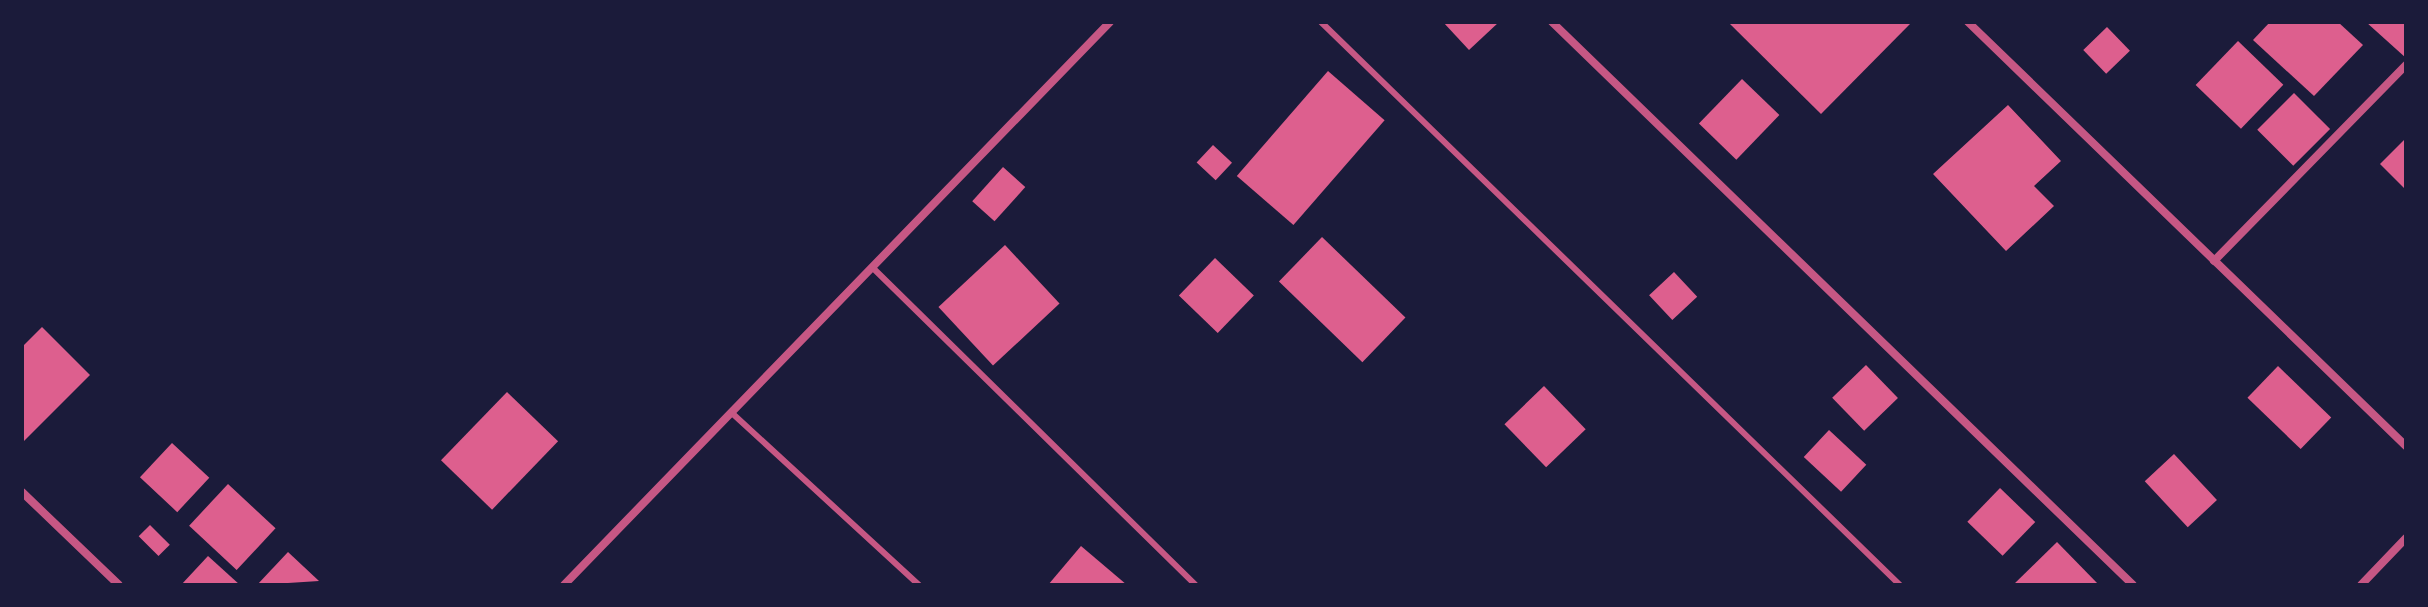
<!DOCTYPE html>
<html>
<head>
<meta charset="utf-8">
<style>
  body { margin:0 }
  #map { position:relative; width:2428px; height:607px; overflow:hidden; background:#1b1b3a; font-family:Overpass,sans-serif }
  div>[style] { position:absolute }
  .building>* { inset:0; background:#dd5f8e; transform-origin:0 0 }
  .service>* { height:6px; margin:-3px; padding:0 3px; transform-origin:3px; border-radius:3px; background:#c65784 }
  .minor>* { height:8px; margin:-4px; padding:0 4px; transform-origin:4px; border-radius:4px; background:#c65784 }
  span { translate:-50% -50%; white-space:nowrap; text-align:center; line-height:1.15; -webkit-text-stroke:7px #1b1b3a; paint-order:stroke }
  .frame { position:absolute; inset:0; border:24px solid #1b1b3a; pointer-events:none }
</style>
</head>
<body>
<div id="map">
  <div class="building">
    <div style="clip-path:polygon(1443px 22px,1499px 22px,1469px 50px)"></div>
    <div style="clip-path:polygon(1728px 22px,1908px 22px,1910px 24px,1821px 114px)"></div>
    <div style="clip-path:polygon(2270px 22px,2338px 22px,2363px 45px,2314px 96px,2253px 40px)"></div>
    <div style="clip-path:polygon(2366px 22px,2406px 22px,2406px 58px)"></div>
    <div style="left:2107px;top:27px;width:33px;height:33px;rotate:46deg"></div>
    <div style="left:2238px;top:41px;width:63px;height:61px;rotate:44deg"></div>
    <div style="left:1328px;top:71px;width:75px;height:139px;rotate:41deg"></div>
    <div style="left:1742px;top:79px;width:52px;height:62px;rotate:44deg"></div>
    <div style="left:2294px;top:93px;width:51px;height:52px;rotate:45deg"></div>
    <div style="clip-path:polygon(2008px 105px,2061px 161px,2034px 186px,2054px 206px,2006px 251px,1933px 174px)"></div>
    <div style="clip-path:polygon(2406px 138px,2406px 190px,2380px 164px)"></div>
    <div style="left:1213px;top:145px;width:26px;height:24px;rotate:43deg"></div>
    <div style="left:1003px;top:167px;width:30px;height:46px;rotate:42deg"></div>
    <div style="left:1322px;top:237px;width:116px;height:62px;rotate:44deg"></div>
    <div style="left:1005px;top:245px;width:80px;height:91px;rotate:47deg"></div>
    <div style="left:1215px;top:258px;width:54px;height:52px;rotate:44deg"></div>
    <div style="left:1674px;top:272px;width:34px;height:34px;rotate:47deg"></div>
    <div style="clip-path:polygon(42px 327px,90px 375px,22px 443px,22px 347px)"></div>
    <div style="left:1866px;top:365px;width:46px;height:47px;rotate:46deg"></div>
    <div style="left:2278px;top:366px;width:74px;height:44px;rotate:44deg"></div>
    <div style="left:1544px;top:386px;width:60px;height:55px;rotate:46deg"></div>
    <div style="left:507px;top:392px;width:71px;height:95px;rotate:44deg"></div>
    <div style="left:1829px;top:430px;width:51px;height:37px;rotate:43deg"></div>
    <div style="left:172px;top:443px;width:51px;height:47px;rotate:43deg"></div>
    <div style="left:2174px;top:454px;width:63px;height:40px;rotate:47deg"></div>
    <div style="left:228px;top:484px;width:65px;height:57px;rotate:43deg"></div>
    <div style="left:2000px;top:488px;width:49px;height:47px;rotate:44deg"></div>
    <div style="left:150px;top:525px;width:28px;height:16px;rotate:45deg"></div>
    <div style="clip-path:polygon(2057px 542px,2099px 585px,2013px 585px)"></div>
    <div style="clip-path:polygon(1081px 546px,1127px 585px,1048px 585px)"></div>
    <div style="clip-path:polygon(288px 552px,319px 581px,257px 585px)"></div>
    <div style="clip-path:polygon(208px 556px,240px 585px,181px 585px)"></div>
  </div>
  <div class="service">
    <div style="left:1321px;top:22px;width:808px;rotate:44.2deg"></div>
    <div style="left:875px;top:270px;width:449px;rotate:44.5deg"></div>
    <div style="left:733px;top:414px;width:253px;rotate:42.6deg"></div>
  </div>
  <div class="minor">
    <div style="left:1552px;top:22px;width:809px;rotate:44.1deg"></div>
    <div style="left:1968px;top:22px;width:610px;rotate:44.07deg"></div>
    <div style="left:2214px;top:261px;width:274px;rotate:-45.6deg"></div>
    <div style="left:22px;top:492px;width:134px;rotate:43.8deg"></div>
    <div style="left:564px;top:585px;width:784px;rotate:-45.88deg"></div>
    <div style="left:2361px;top:585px;width:65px;rotate:-46.2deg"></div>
  </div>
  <div class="frame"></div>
</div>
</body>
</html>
